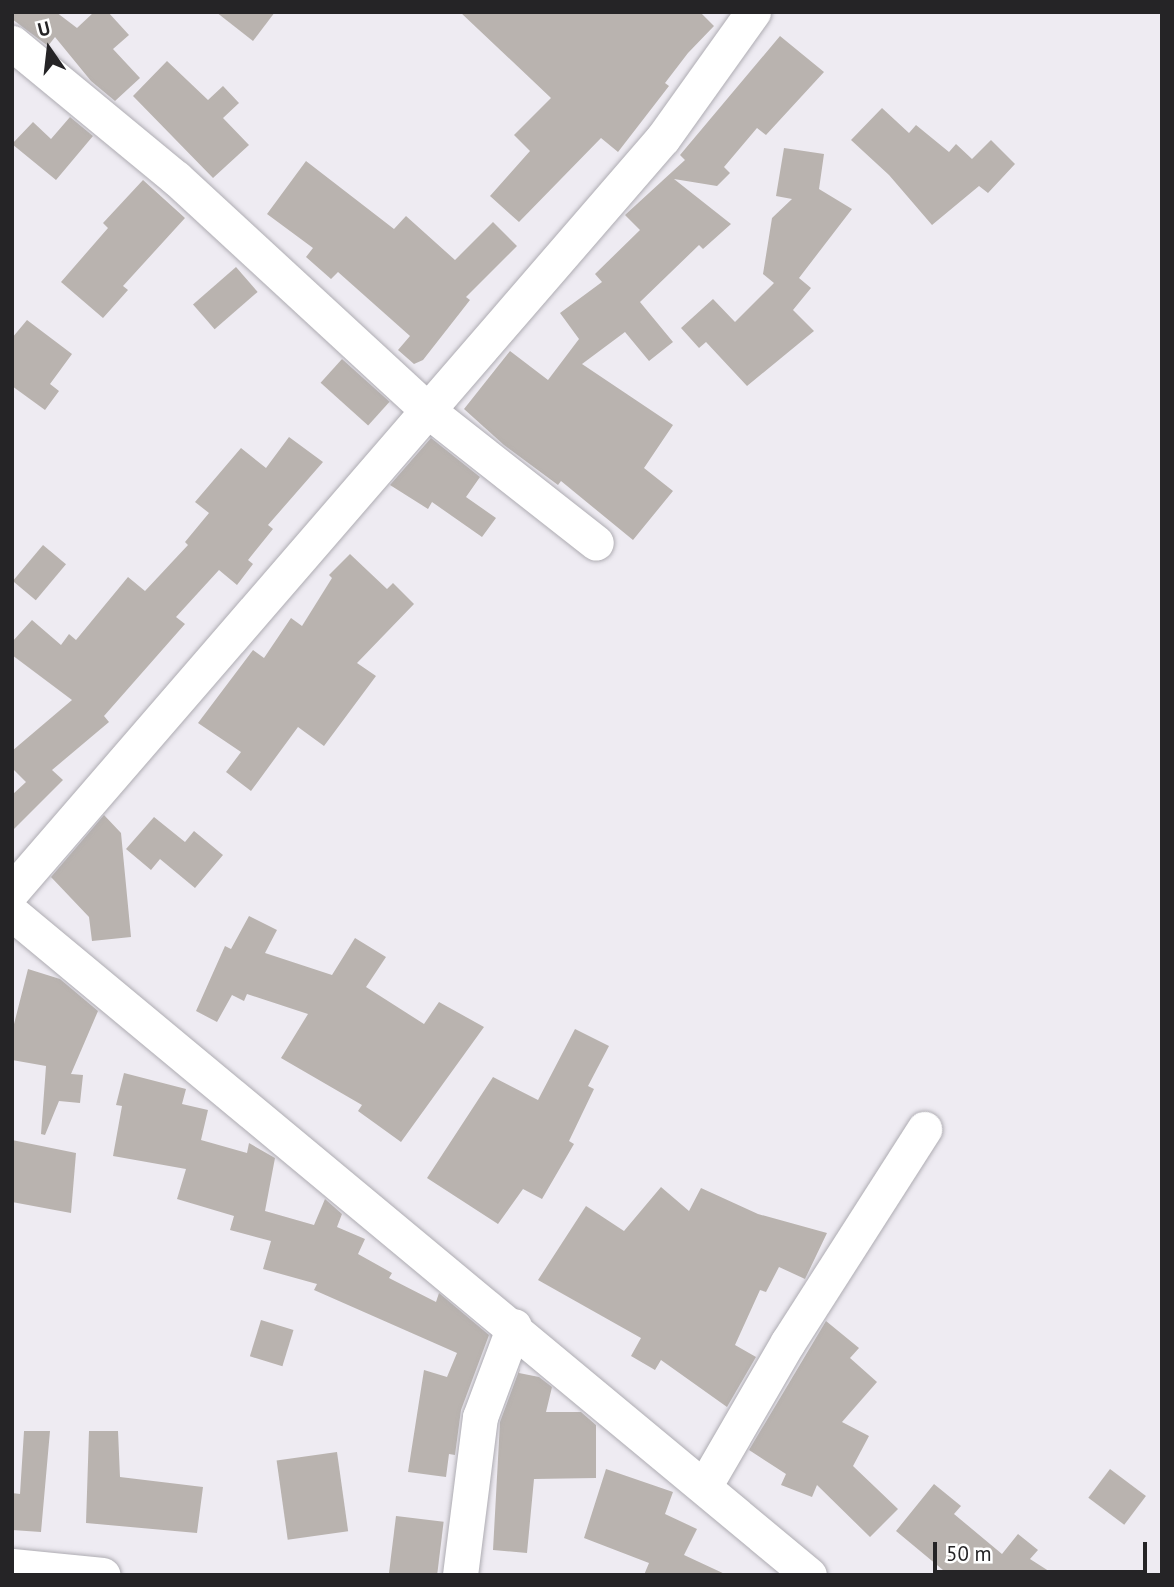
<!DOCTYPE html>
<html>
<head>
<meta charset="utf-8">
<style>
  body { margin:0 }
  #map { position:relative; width:1174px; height:1587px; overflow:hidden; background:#eeebf2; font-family:"PT Sans",sans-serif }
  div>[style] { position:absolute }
  .building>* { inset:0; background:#b9b3af; transform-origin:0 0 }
  .roads { filter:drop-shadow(0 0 2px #aeacb2) drop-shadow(0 0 2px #aeacb2) }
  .minor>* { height:35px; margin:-17.5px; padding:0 17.5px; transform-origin:17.5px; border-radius:17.5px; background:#fff }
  span { translate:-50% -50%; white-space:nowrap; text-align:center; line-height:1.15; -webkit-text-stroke:5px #fff; paint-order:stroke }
  .frame { position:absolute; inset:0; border:14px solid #252426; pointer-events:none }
  .north { position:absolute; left:14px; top:14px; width:70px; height:70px; -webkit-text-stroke:5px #fff; paint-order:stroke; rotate:346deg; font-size:19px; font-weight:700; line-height:28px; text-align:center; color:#252426 }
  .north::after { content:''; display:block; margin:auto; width:24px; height:32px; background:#252426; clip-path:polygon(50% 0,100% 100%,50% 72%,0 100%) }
  .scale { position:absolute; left:933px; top:1542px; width:214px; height:32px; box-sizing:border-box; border:4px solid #252426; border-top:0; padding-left:9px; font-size:21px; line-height:24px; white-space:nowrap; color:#252426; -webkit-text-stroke:5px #fff; paint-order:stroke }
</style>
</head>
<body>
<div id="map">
  <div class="building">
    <div style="clip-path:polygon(12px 12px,56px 12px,77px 28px,94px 12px,108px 12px,129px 35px,113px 49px,140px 78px,115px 101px,91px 81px,55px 37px,48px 46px,12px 19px)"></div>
    <div style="clip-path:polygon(216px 12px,275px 12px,253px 41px)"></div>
    <div style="clip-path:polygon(460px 12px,700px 12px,714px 26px,688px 53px,665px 83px,669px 86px,618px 152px,601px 138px,519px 222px,490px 196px,530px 151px,514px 135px,551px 98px)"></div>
    <div style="clip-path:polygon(780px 36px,824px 72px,766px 135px,757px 128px,724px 167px,730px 173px,717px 186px,674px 179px,731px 224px,703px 249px,699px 245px,640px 302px,673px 342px,649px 361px,625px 332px,582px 364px,673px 425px,644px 468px,673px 491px,633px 540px,561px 481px,558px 485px,504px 445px,464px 409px,510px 351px,548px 380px,579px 339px,560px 313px,602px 282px,595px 274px,640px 230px,625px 215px,685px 160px,680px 155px)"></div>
    <div style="clip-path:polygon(167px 61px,208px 100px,223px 86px,239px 103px,223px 118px,249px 145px,213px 178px,133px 96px)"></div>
    <div style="clip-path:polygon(882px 108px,909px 133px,916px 125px,949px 152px,956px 144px,972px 159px,991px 140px,1015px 164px,988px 193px,979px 186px,932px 225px,889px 175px,851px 140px)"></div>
    <div style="clip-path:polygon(70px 117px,93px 136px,56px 180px,12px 144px,33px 122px,51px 139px)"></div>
    <div style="clip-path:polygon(784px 148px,824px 154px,819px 189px,852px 209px,799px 278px,811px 288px,793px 310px,814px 331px,747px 386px,706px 342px,699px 348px,681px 328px,713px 299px,735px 322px,774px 283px,763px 274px,772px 218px,792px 199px,776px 196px)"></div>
    <div style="clip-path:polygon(306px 161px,394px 229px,406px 216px,455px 260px,493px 222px,517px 246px,466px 297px,470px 300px,423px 360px,414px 364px,398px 350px,410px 336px,338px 272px,331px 279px,306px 257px,313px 248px,267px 214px)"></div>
    <div style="clip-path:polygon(143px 180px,185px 218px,123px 286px,128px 290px,103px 318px,61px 282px,108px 228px,103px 223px)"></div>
    <div style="left:236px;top:267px;width:33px;height:57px;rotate:49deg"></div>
    <div style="clip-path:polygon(27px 320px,72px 354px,50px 384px,59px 391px,45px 410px,12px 386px,12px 338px)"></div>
    <div style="left:342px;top:359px;width:64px;height:32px;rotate:42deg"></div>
    <div style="clip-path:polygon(289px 437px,323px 462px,268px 525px,273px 529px,248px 560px,253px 564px,237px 585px,219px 570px,176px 617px,185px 624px,104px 716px,109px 722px,52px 770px,63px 780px,12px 831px,12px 795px,26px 782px,12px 768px,12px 751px,72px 700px,12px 655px,12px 642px,32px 620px,61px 645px,69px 634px,76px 640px,128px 577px,145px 591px,188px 545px,185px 542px,209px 513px,195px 502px,241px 448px,266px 468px)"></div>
    <div style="clip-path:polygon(431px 438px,480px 477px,466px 497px,496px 518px,482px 537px,432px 502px,428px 509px,390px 485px)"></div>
    <div style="left:43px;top:545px;width:30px;height:47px;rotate:40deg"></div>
    <div style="clip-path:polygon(350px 554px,387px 589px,393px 583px,414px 604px,357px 663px,376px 676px,324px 746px,298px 727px,251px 791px,226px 772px,241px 752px,198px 723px,253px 650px,264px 658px,291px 618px,302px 626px,332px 578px,329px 575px)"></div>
    <div style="clip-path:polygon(104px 815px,121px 833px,131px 937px,92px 941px,89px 917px,51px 877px)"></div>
    <div style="clip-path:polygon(154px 817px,185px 842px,194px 831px,223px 855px,195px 888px,160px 859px,151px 870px,126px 849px)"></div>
    <div style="clip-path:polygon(249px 916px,277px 930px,265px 953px,332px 975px,355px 938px,386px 957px,366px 987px,424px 1024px,439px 1002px,484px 1027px,401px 1142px,358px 1111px,362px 1105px,281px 1058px,308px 1014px,247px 994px,244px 1001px,232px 995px,217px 1022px,196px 1011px,225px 946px,231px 949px)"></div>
    <div style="clip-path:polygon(28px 969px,60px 979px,98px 1011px,71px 1074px,83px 1075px,80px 1103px,59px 1101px,45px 1135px,41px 1134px,46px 1066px,12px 1060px,12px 1032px)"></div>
    <div style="clip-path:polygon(575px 1029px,609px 1046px,588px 1086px,594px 1089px,569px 1141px,574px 1144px,542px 1199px,523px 1189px,498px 1224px,427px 1178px,493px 1077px,538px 1100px)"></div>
    <div style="clip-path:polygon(124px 1073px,186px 1089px,182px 1104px,208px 1110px,201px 1140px,247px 1153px,249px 1143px,275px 1158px,265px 1211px,314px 1225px,325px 1199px,342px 1214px,337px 1227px,365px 1239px,358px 1254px,392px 1273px,389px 1278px,436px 1302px,439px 1293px,489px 1335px,461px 1410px,455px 1455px,449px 1454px,446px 1477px,408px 1472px,424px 1370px,447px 1377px,457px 1353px,314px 1290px,317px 1284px,263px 1269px,271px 1241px,230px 1230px,234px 1216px,177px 1199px,186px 1169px,113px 1156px,122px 1106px,116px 1105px)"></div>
    <div style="clip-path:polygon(12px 1140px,76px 1153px,71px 1213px,12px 1202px)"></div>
    <div style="clip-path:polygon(661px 1187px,689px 1211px,701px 1188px,758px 1214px,827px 1233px,805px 1279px,779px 1267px,766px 1292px,760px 1290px,735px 1345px,756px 1357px,727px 1407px,661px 1360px,655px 1370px,631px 1356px,641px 1338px,538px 1280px,586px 1206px,624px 1231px)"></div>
    <div style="left:261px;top:1320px;width:34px;height:38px;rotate:17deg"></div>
    <div style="clip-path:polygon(826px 1321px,859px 1348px,850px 1358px,877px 1382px,842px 1422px,869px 1436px,853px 1466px,898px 1509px,870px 1537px,817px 1485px,812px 1497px,781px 1485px,786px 1474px,749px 1450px)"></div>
    <div style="clip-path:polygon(520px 1368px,519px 1373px,539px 1377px,552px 1387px,546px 1412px,581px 1412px,596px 1425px,596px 1478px,534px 1479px,527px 1553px,493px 1550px,500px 1422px)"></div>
    <div style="clip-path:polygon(24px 1431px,50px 1431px,41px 1532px,12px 1530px,12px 1493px,20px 1494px)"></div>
    <div style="clip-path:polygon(89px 1431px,118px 1431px,120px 1477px,203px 1487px,197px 1533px,86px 1523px)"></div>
    <div style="left:337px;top:1452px;width:80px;height:61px;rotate:82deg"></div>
    <div style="clip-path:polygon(606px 1469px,673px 1492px,665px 1514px,697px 1529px,684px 1555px,727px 1575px,644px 1575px,649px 1563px,584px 1538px)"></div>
    <div style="left:1110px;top:1469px;width:45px;height:36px;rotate:37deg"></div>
    <div style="clip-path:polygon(934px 1484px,961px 1506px,954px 1514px,1002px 1554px,1018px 1534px,1038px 1550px,1030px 1559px,1055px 1575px,949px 1575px,896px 1531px)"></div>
    <div style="left:396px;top:1516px;width:48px;height:60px;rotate:7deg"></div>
  </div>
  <div class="roads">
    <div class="minor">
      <div style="left:12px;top:43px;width:212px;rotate:39.5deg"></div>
      <div style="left:176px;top:178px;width:340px;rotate:42.7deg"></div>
      <div style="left:426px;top:409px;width:216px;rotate:38.2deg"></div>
      <div style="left:12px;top:891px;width:995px;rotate:-49.16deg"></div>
      <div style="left:663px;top:138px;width:155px;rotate:-54.5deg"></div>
      <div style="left:12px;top:913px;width:1036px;rotate:39.71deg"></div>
      <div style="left:705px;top:1485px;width:165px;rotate:-59.9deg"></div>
      <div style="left:788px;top:1342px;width:253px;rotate:-57.4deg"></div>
      <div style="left:12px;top:1566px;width:91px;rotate:5.6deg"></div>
      <div style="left:460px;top:1575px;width:159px;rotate:-82.8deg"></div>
      <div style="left:480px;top:1417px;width:97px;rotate:-69.5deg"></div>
    </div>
  </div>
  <div class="frame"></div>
  <div class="north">U</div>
  <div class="scale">50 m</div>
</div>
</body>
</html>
